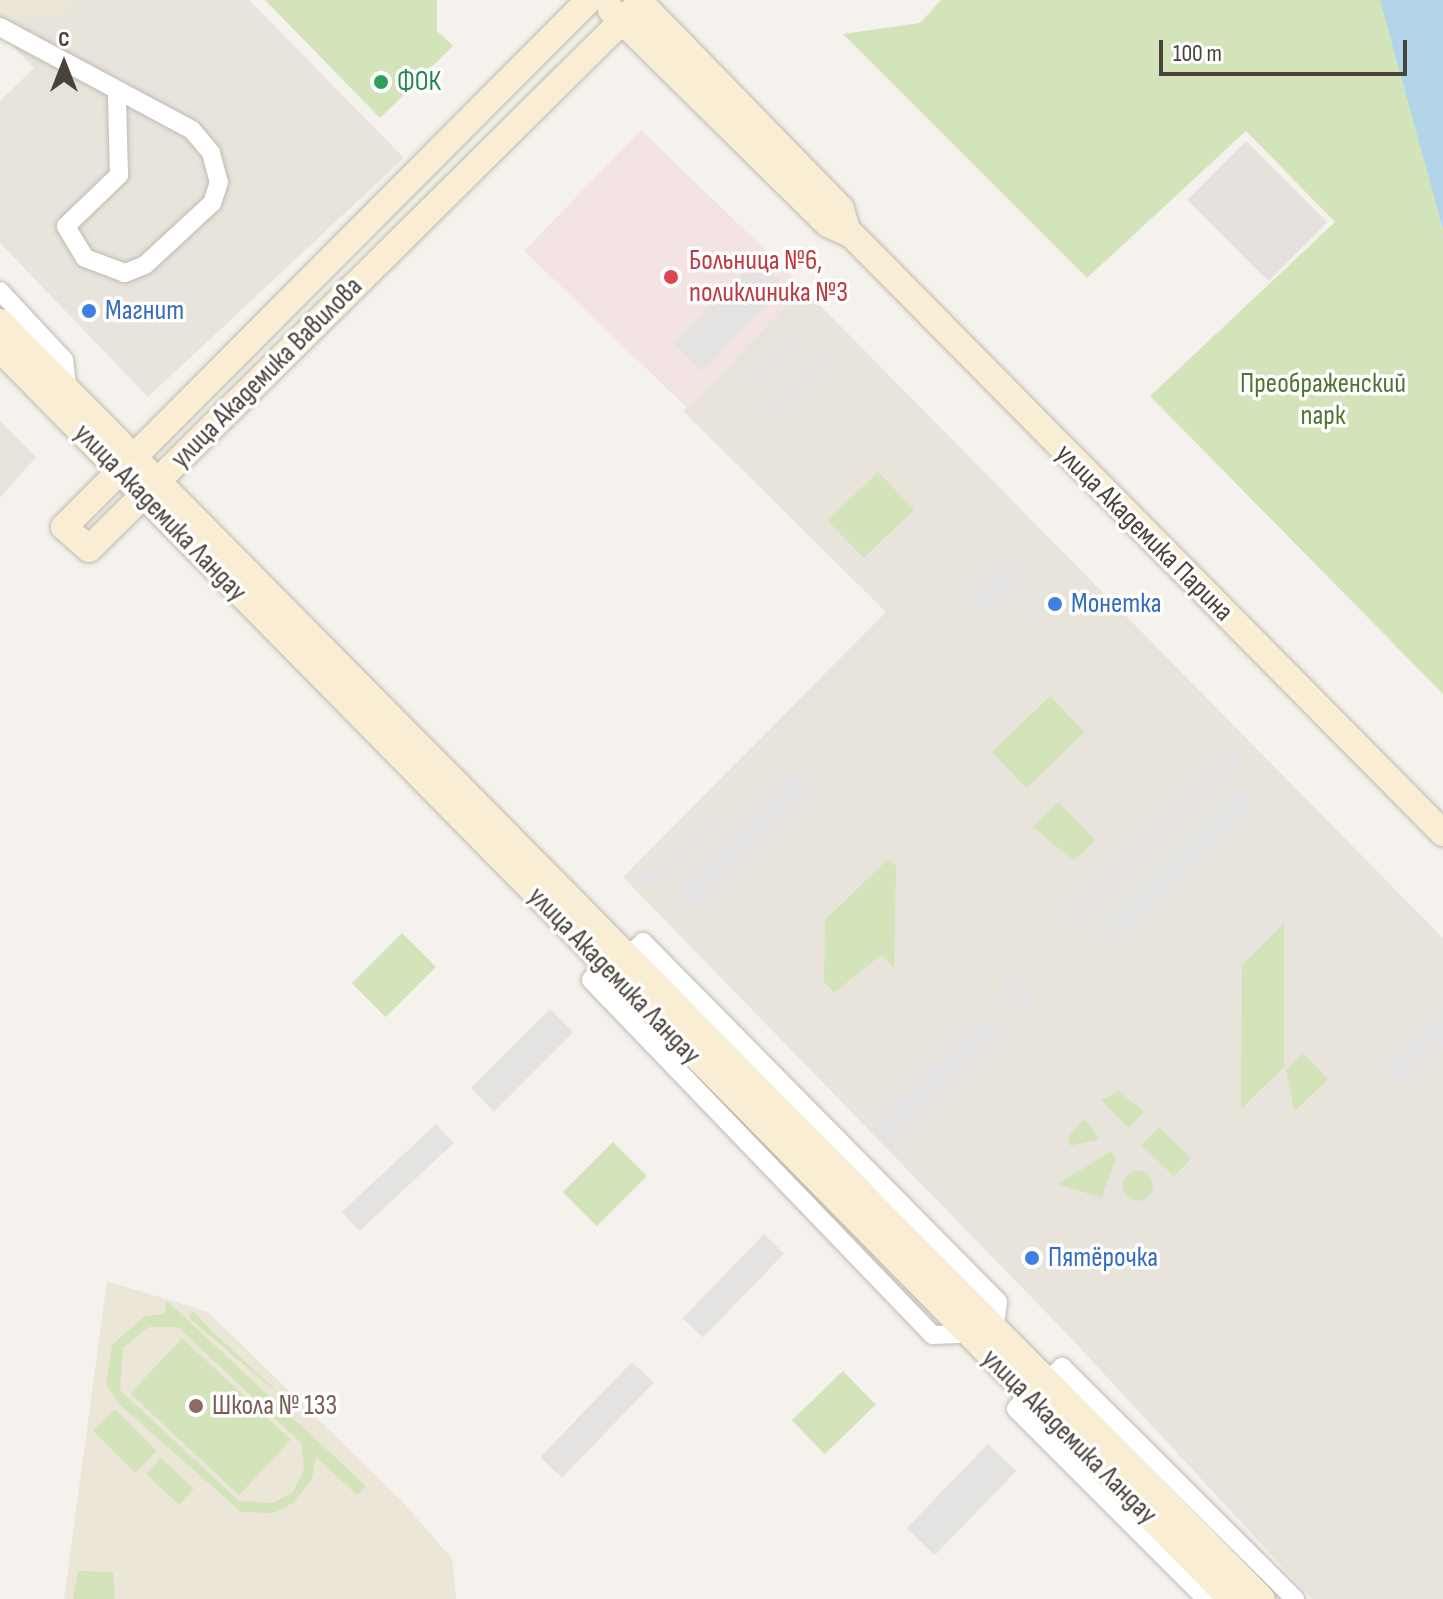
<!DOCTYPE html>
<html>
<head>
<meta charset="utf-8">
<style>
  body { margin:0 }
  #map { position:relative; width:1443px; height:1599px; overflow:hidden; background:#f5f2ed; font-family:"Sofia Sans Condensed",sans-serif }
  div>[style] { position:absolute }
  .residential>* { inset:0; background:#e8e4dc }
  .industrial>* { inset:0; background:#e5e2de; transform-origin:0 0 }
  .education>* { inset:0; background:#ece6d9 }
  .medical>* { inset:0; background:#f3e4e3; transform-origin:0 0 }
  .green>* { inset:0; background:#d3e4bb; transform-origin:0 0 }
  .round { border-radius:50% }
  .parking>* { inset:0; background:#e4e3e1; transform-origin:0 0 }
  .water>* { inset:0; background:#b2d5e9 }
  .roads { filter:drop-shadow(0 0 2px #bfb9b1) drop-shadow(0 0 2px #bfb9b1) }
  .street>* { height:18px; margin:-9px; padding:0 9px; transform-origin:9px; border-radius:9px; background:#fff }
  .secondary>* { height:26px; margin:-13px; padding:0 13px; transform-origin:13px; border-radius:13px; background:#f9eed3 }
  .dots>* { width:22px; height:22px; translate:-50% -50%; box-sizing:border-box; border:4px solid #fff; border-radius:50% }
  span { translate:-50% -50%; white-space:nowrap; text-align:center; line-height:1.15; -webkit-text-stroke:7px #fff; paint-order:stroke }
  .leisure-label { font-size:28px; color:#27864d }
  .left { translate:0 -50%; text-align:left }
  .health-label { font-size:28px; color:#be3a42 }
  .shop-label { font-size:28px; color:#366cbe }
  .street-label { font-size:28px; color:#49433b }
  .park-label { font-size:28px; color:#4f7534 }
  .education-label { font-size:28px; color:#785e54 }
  .north { position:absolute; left:24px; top:24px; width:80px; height:80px; -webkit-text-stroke:6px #fff; paint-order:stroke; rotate:0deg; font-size:22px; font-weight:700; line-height:32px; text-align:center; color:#49433b }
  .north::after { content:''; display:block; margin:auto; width:28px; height:36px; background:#49433b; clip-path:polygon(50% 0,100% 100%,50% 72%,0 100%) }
  .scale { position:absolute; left:1159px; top:40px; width:248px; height:36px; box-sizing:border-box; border:4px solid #49433b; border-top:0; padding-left:10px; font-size:24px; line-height:28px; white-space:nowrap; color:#49433b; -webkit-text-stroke:6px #fff; paint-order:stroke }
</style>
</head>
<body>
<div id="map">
  <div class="residential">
    <div style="clip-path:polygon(0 0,249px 0,404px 158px,148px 397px,0 243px,0 101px,34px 68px,0 33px)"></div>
    <div style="clip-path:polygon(803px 288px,1443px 938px,1443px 1599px,1312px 1599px,1069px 1336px,623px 877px,886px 612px,683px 411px)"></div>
    <div style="clip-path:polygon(0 421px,36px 457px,0 498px)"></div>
  </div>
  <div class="industrial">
    <div style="left:1246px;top:141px;width:115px;height:83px;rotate:45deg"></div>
  </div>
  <div class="education">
    <div style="clip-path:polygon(0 0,78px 0,60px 18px,0 17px)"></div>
    <div style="clip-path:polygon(107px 1281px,208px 1312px,403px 1502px,452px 1559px,456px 1599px,64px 1599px)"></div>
  </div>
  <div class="medical">
    <div style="left:641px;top:130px;width:226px;height:168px;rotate:44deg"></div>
  </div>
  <div class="green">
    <div style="clip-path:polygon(265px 0,437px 0,437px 31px,453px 46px,380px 118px)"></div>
    <div style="clip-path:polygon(941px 0,1443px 0,1443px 694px,1150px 396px,1335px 222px,1246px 131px,1087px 278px,843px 34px,920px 23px)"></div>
    <div style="left:878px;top:472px;width:52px;height:70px;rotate:46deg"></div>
    <div style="left:1050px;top:696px;width:50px;height:81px;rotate:46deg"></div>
    <div style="clip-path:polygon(1058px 802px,1095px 840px,1074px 861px,1033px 827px)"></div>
    <div style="clip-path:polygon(888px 859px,896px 866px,894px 968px,881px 955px,834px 993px,824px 982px,825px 920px)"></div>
    <div style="clip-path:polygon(1284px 923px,1284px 1067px,1241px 1109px,1242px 965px)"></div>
    <div style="left:402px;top:933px;width:48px;height:71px;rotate:45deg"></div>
    <div style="clip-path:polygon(1303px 1053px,1328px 1079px,1294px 1112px,1286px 1070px)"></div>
    <div style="clip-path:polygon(1119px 1091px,1144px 1112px,1129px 1128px,1101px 1100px)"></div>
    <div style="clip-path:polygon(1085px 1118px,1099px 1139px,1070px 1146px,1068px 1137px)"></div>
    <div style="left:1159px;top:1127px;width:45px;height:25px;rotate:44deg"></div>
    <div style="left:613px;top:1142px;width:48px;height:71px;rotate:45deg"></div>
    <div style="clip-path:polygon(1111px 1151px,1116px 1157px,1102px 1198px,1058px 1184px)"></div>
    <div class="round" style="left:1123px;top:1171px;width:30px;height:30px"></div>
    <div style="clip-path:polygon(evenodd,167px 1301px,366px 1486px,357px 1495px,316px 1457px,312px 1479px,293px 1503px,274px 1513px,241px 1512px,118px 1403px,106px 1384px,112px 1345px,145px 1316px,164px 1314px,167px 1301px,149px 1327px,178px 1327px,301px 1443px,304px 1470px,292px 1493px,272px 1503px,239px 1501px,120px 1390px,123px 1348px,149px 1327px)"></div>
    <div style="clip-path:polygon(193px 1311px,208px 1327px,287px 1401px,188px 1317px)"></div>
    <div style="left:182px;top:1338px;width:149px;height:76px;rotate:43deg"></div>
    <div style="left:843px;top:1371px;width:47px;height:71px;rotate:46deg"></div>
    <div style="left:115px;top:1409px;width:59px;height:31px;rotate:45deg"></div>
    <div style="left:161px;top:1458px;width:45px;height:22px;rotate:43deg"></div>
    <div style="clip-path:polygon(78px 1571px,113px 1572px,115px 1599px,73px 1599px)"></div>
  </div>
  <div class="parking">
    <div style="left:756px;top:259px;width:41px;height:118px;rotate:45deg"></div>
    <div style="left:800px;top:332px;width:13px;height:67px;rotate:48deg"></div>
    <div style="left:826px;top:348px;width:14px;height:80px;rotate:45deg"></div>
    <div style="left:1012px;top:555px;width:26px;height:60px;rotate:47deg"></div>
    <div style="left:1238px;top:746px;width:13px;height:245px;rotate:45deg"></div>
    <div style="left:798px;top:770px;width:28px;height:169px;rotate:46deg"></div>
    <div style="left:1235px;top:786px;width:28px;height:199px;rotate:45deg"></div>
    <div style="left:713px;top:814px;width:12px;height:98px;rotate:48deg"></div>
    <div style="left:1009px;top:976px;width:37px;height:13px;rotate:45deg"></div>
    <div style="clip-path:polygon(1443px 1008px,1443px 1046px,1403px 1085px,1384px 1066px)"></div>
    <div style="left:550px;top:1009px;width:33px;height:112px;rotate:45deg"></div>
    <div style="left:991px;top:1011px;width:28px;height:166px;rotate:46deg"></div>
    <div style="left:436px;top:1124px;width:26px;height:129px;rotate:47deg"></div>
    <div style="left:764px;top:1234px;width:28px;height:117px;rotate:44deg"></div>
    <div style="left:632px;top:1362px;width:30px;height:132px;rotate:44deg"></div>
    <div style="left:988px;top:1444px;width:39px;height:117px;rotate:44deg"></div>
  </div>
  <div class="water">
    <div style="clip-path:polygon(1380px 0,1443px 0,1443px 229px)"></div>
  </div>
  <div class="roads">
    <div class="street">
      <div style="left:0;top:27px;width:218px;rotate:28.2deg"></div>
      <div style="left:192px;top:130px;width:30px;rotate:50deg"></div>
      <div style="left:211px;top:153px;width:30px;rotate:75deg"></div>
      <div style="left:219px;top:182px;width:22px;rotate:108deg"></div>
      <div style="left:212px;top:203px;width:91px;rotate:137.2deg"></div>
      <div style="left:145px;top:265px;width:22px;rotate:158deg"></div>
      <div style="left:125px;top:273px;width:43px;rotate:-159.4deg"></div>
      <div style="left:85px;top:258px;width:37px;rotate:-121deg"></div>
      <div style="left:66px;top:226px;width:74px;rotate:-43.9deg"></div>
      <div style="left:119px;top:175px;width:79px;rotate:-91.5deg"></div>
      <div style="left:0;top:291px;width:94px;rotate:47.2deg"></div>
      <div style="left:64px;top:360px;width:32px;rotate:83deg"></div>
      <div style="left:627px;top:957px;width:22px;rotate:-43deg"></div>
      <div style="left:643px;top:942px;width:325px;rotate:45.4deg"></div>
      <div style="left:871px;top:1173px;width:181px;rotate:45.4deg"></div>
      <div style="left:998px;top:1302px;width:28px;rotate:98deg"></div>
      <div style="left:603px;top:965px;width:19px;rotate:129deg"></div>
      <div style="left:591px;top:980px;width:493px;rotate:46.1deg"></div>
      <div style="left:933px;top:1335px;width:33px;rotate:-2deg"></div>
      <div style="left:1046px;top:1383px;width:23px;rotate:-45deg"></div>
      <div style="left:1062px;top:1367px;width:329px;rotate:44.9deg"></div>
      <div style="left:1027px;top:1397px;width:16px;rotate:133deg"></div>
      <div style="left:1016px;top:1409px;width:269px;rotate:45deg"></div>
    </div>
    <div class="secondary">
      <div style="left:589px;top:0;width:744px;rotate:134.89deg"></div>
      <div style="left:64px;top:527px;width:33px;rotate:41deg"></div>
      <div style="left:89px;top:549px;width:780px;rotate:-44.74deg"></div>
      <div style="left:638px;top:0;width:291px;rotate:45.8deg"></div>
      <div style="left:841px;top:209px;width:22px;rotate:74deg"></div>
      <div style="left:611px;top:10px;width:305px;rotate:44.6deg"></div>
      <div style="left:828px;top:224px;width:26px;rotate:25deg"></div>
      <div style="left:852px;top:235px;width:841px;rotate:45.34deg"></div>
      <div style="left:0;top:322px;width:1795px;rotate:45.34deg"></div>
      <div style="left:0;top:349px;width:1754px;rotate:45.44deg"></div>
    </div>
  </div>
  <div class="dots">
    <div style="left:381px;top:82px;background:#2e9e5b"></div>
    <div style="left:671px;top:277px;background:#e0444e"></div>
    <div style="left:89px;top:311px;background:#3f7fe0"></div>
    <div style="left:1055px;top:604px;background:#3f7fe0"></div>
    <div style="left:1032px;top:1258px;background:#3f7fe0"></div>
    <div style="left:196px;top:1406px;background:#8d6e63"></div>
  </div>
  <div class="leisure-label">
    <span class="left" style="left:397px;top:82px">ФОК</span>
  </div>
  <div class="health-label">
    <span class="left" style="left:689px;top:277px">Больница №6,<br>поликлиника №3</span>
  </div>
  <div class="shop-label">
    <span class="left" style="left:105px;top:311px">Магнит</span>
    <span class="left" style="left:1071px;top:604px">Монетка</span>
    <span class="left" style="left:1048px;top:1258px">Пятёрочка</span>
  </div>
  <div class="street-label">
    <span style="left:267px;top:373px;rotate:-45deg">улица Академика Вавилова</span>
    <span style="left:160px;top:513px;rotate:46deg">улица Академика Ландау</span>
    <span style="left:1144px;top:533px;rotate:45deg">улица Академика Парина</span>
    <span style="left:614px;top:976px;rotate:46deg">улица Академика Ландау</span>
    <span style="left:1069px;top:1437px;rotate:45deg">улица Академика Ландау</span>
  </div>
  <div class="park-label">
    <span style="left:1323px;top:400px">Преображенский<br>парк</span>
  </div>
  <div class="education-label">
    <span class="left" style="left:212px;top:1406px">Школа № 133</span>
  </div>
  <div class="north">С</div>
  <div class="scale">100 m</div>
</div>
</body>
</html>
